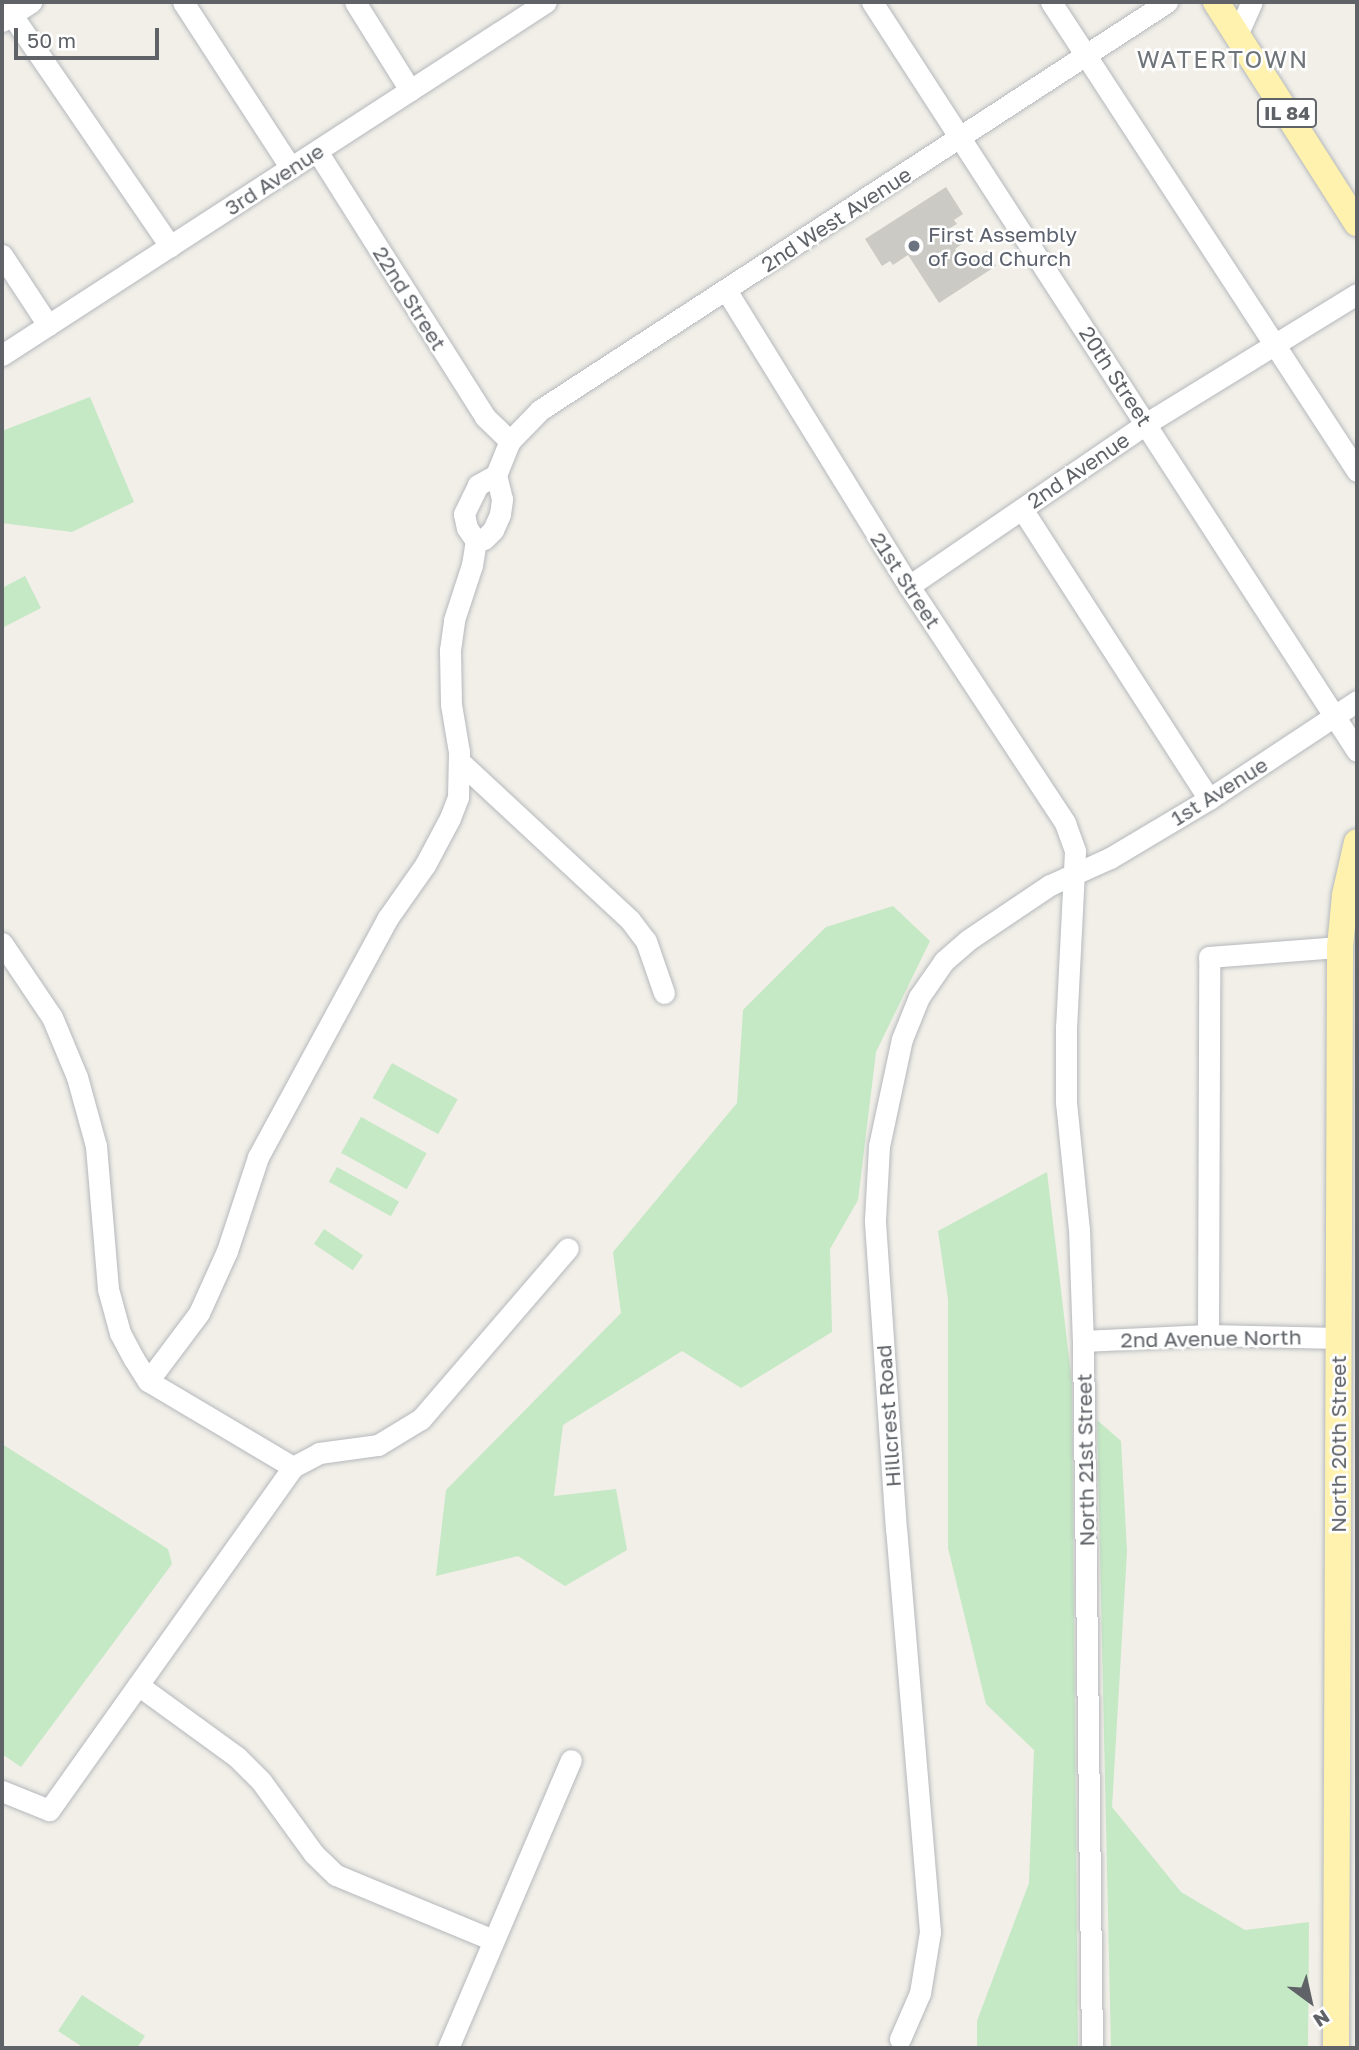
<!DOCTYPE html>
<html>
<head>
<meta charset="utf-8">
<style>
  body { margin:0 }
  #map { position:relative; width:1359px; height:2050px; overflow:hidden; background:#f1efe8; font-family:"Golos Text",sans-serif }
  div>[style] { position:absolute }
  .green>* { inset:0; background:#c5e8c5; transform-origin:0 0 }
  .building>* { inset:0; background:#cccac5 }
  .roads { filter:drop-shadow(0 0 2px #b5b8bc) drop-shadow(0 0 2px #b5b8bc) }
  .minor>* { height:21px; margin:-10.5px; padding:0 10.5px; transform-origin:10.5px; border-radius:10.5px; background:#fff }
  .major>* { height:26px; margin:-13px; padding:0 13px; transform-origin:13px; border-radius:13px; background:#fff2af }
  .dots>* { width:19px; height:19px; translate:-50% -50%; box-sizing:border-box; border:4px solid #fff; border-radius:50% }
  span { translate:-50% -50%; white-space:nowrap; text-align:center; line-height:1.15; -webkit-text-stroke:5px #fff; paint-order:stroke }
  .shield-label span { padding:2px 5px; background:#fff; border:2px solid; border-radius:5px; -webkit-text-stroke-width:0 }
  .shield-label { font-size:19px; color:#5f6368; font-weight:700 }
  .street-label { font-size:21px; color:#5f6368 }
  .worship-label { font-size:21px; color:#5b616d }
  .left { translate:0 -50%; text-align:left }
  .quarter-label { font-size:24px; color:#70757a; letter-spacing:2px }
  .frame { position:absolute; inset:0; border:4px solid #5f6368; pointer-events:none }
  .north { position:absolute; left:1275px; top:1966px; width:70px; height:70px; -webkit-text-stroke:5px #fff; paint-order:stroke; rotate:147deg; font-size:19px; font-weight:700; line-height:28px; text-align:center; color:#5f6368 }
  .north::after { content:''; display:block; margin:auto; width:24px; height:32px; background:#5f6368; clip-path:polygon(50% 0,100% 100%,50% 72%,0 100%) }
  .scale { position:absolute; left:14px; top:28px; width:145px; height:32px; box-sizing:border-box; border:4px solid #5f6368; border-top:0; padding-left:9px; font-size:21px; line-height:24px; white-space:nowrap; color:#5f6368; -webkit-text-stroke:5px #fff; paint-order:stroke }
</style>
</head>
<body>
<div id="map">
  <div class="green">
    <div style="clip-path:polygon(90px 397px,134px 502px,72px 532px,2px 523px,2px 431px)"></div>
    <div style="clip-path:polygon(25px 576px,41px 608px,2px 628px,2px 588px)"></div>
    <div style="clip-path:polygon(893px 906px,930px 941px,876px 1052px,858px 1200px,830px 1249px,832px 1332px,741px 1388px,682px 1351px,563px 1425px,554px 1496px,616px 1489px,627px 1550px,565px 1586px,518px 1556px,436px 1576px,446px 1490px,621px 1313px,613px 1252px,737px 1103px,743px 1010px,826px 927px)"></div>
    <div style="left:392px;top:1063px;width:75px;height:40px;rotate:29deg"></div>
    <div style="left:361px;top:1117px;width:75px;height:41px;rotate:29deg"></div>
    <div style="left:337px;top:1167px;width:71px;height:17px;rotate:29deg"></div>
    <div style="clip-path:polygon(1047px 1172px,1072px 1383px,1078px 2048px,977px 2048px,977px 2021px,1029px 1883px,1034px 1750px,986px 1704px,948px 1548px,948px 1299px,938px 1231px)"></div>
    <div style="left:324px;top:1229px;width:47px;height:18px;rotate:34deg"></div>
    <div style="clip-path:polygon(1097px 1420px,1121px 1441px,1127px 1551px,1112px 1807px,1181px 1892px,1245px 1930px,1309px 1922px,1308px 2048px,1111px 2048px)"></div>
    <div style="clip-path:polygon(2px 1444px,168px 1549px,172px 1564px,21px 1767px,2px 1754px)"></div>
    <div style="clip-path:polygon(82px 1995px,145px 2036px,137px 2048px,84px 2048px,58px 2031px)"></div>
  </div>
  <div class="building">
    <div style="clip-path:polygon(946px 187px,963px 214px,954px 220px,957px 224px,945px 231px,952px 242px,958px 238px,962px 244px,955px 249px,965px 265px,987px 251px,996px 266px,939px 303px,908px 255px,893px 265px,890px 261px,882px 266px,865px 239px)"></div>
  </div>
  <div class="roads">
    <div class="minor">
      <div style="left:3px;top:2px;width:296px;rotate:55.6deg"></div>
      <div style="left:183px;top:2px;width:198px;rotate:57deg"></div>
      <div style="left:355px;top:2px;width:104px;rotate:58deg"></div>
      <div style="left:872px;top:2px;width:892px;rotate:57.08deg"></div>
      <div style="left:1051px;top:2px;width:560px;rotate:56.88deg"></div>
      <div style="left:2px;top:21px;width:35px;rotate:-33deg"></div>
      <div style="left:1237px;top:35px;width:36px;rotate:-66deg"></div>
      <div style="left:317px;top:151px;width:315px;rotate:57.7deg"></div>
      <div style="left:485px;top:417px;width:35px;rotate:44deg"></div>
      <div style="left:2px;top:255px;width:84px;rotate:56.7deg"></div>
      <div style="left:726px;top:290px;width:348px;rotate:58.3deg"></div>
      <div style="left:909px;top:586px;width:284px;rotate:56.6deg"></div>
      <div style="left:1065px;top:823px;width:30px;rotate:70deg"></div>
      <div style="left:1075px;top:851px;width:175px;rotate:92.9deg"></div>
      <div style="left:1066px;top:1026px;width:76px;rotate:90deg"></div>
      <div style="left:1066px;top:1102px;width:128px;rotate:84.2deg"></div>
      <div style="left:1079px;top:1229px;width:112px;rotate:88deg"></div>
      <div style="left:1083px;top:1341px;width:707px;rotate:89.27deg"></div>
      <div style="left:2px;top:355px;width:648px;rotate:-32.98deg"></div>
      <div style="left:496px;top:475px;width:21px;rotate:151deg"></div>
      <div style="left:478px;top:485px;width:32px;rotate:116deg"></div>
      <div style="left:464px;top:514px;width:14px;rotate:78deg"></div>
      <div style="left:467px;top:528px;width:16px;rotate:55deg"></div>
      <div style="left:476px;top:541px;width:8px;rotate:-14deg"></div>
      <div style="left:484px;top:539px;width:13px;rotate:-45deg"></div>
      <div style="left:493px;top:530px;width:17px;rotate:-66deg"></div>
      <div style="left:500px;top:514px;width:15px;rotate:-82deg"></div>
      <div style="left:502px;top:499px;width:25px;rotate:-104deg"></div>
      <div style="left:496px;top:475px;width:37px;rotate:-68deg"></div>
      <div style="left:510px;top:441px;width:43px;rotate:-45.9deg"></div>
      <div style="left:540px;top:410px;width:748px;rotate:-33.05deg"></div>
      <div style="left:1022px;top:509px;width:345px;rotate:57.2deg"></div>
      <div style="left:909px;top:586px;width:288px;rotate:-34.4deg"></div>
      <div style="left:1147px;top:423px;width:246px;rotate:-31.6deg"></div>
      <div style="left:459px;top:761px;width:233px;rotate:42.9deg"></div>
      <div style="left:630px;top:920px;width:26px;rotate:53deg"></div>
      <div style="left:646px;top:941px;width:55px;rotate:70.9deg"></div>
      <div style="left:2px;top:943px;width:89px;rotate:56deg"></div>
      <div style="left:52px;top:1017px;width:65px;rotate:67.4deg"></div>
      <div style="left:77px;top:1077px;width:72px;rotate:74.6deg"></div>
      <div style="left:96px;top:1146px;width:144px;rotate:85.2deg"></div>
      <div style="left:108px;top:1289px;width:46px;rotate:74.7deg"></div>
      <div style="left:120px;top:1333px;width:30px;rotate:62deg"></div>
      <div style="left:134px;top:1359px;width:26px;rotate:58deg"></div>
      <div style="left:148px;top:1381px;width:169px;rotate:30.7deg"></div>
      <div style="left:293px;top:1467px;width:421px;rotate:125.4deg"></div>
      <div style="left:49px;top:1810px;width:51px;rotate:-158deg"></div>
      <div style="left:1208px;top:1335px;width:378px;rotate:-89.8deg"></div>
      <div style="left:1209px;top:957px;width:131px;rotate:-4.4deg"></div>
      <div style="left:1083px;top:1341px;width:125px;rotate:-2.7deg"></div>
      <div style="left:1208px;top:1335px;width:131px;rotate:1.3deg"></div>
      <div style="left:148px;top:1381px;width:85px;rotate:-53.1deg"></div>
      <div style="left:199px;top:1313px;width:68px;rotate:-65.7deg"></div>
      <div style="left:227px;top:1251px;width:99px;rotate:-71.7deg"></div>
      <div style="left:258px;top:1157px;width:271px;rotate:-61.5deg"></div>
      <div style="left:387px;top:919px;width:66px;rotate:-54.9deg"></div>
      <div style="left:425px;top:865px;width:53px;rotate:-62deg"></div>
      <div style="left:450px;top:818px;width:22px;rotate:-69deg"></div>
      <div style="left:458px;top:797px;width:45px;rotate:-88.7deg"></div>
      <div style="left:459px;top:752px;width:49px;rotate:-99.5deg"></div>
      <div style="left:451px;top:704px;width:54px;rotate:-91.1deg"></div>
      <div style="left:450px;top:650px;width:30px;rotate:-82deg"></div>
      <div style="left:454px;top:620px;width:58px;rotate:-71.9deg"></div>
      <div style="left:472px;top:565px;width:24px;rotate:-81deg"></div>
      <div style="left:293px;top:1467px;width:30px;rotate:-28deg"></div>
      <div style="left:319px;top:1453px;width:60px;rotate:-7.7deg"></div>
      <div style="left:378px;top:1445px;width:50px;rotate:-31.2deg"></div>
      <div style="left:421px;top:1419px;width:225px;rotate:-49.3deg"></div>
      <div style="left:138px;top:1685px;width:122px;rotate:36deg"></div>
      <div style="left:237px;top:1757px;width:34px;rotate:45deg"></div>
      <div style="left:261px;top:1781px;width:90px;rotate:54deg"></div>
      <div style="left:314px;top:1854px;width:30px;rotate:44deg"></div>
      <div style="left:336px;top:1875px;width:170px;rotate:22.5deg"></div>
      <div style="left:900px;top:2039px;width:50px;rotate:-66.5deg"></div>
      <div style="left:920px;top:1993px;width:62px;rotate:-80.7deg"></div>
      <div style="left:930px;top:1932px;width:403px;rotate:-94.8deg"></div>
      <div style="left:896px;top:1530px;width:311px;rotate:-93.9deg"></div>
      <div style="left:875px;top:1220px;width:74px;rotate:-86.9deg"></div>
      <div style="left:879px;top:1146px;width:109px;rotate:-77.9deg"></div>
      <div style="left:902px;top:1039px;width:45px;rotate:-68deg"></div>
      <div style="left:919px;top:997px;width:44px;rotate:-55.2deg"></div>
      <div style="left:944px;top:961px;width:32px;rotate:-41deg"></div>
      <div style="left:968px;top:940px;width:99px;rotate:-33.9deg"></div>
      <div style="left:1050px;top:885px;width:66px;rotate:-24.2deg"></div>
      <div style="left:1110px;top:858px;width:115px;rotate:-30.8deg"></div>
      <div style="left:1209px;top:799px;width:178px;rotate:-33.5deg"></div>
      <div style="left:448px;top:2048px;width:313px;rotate:-66.9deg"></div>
    </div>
    <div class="major">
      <div style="left:1216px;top:2px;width:262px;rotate:57.5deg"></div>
      <div style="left:1336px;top:2048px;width:1101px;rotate:-89.79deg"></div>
      <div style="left:1340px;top:947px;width:52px;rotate:-84.5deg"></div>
      <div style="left:1345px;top:895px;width:54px;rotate:-77.2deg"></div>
    </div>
  </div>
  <div class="dots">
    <div style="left:914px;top:246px;background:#6b7280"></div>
  </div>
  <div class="shield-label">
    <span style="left:1287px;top:113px">IL 84</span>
  </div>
  <div class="street-label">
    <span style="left:274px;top:179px;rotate:-33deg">3rd Avenue</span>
    <span style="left:836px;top:219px;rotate:-33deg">2nd West Avenue</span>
    <span style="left:410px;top:298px;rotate:58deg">22nd Street</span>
    <span style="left:1116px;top:376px;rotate:57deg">20th Street</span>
    <span style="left:1078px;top:470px;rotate:-34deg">2nd Avenue</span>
    <span style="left:906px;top:580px;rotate:57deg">21st Street</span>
    <span style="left:1219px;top:791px;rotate:-32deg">1st Avenue</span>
    <span style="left:1211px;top:1338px;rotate:-1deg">2nd Avenue North</span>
    <span style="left:888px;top:1416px;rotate:-94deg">Hillcrest Road</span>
    <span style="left:1338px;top:1444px;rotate:-90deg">North 20th Street</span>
    <span style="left:1085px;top:1460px;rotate:-91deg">North 21st Street</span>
  </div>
  <div class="worship-label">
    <span class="left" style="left:928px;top:246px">First Assembly<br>of God Church</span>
  </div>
  <div class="quarter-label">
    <span style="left:1223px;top:59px">WATERTOWN</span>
  </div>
  <div class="frame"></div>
  <div class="north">N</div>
  <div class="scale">50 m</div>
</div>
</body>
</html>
